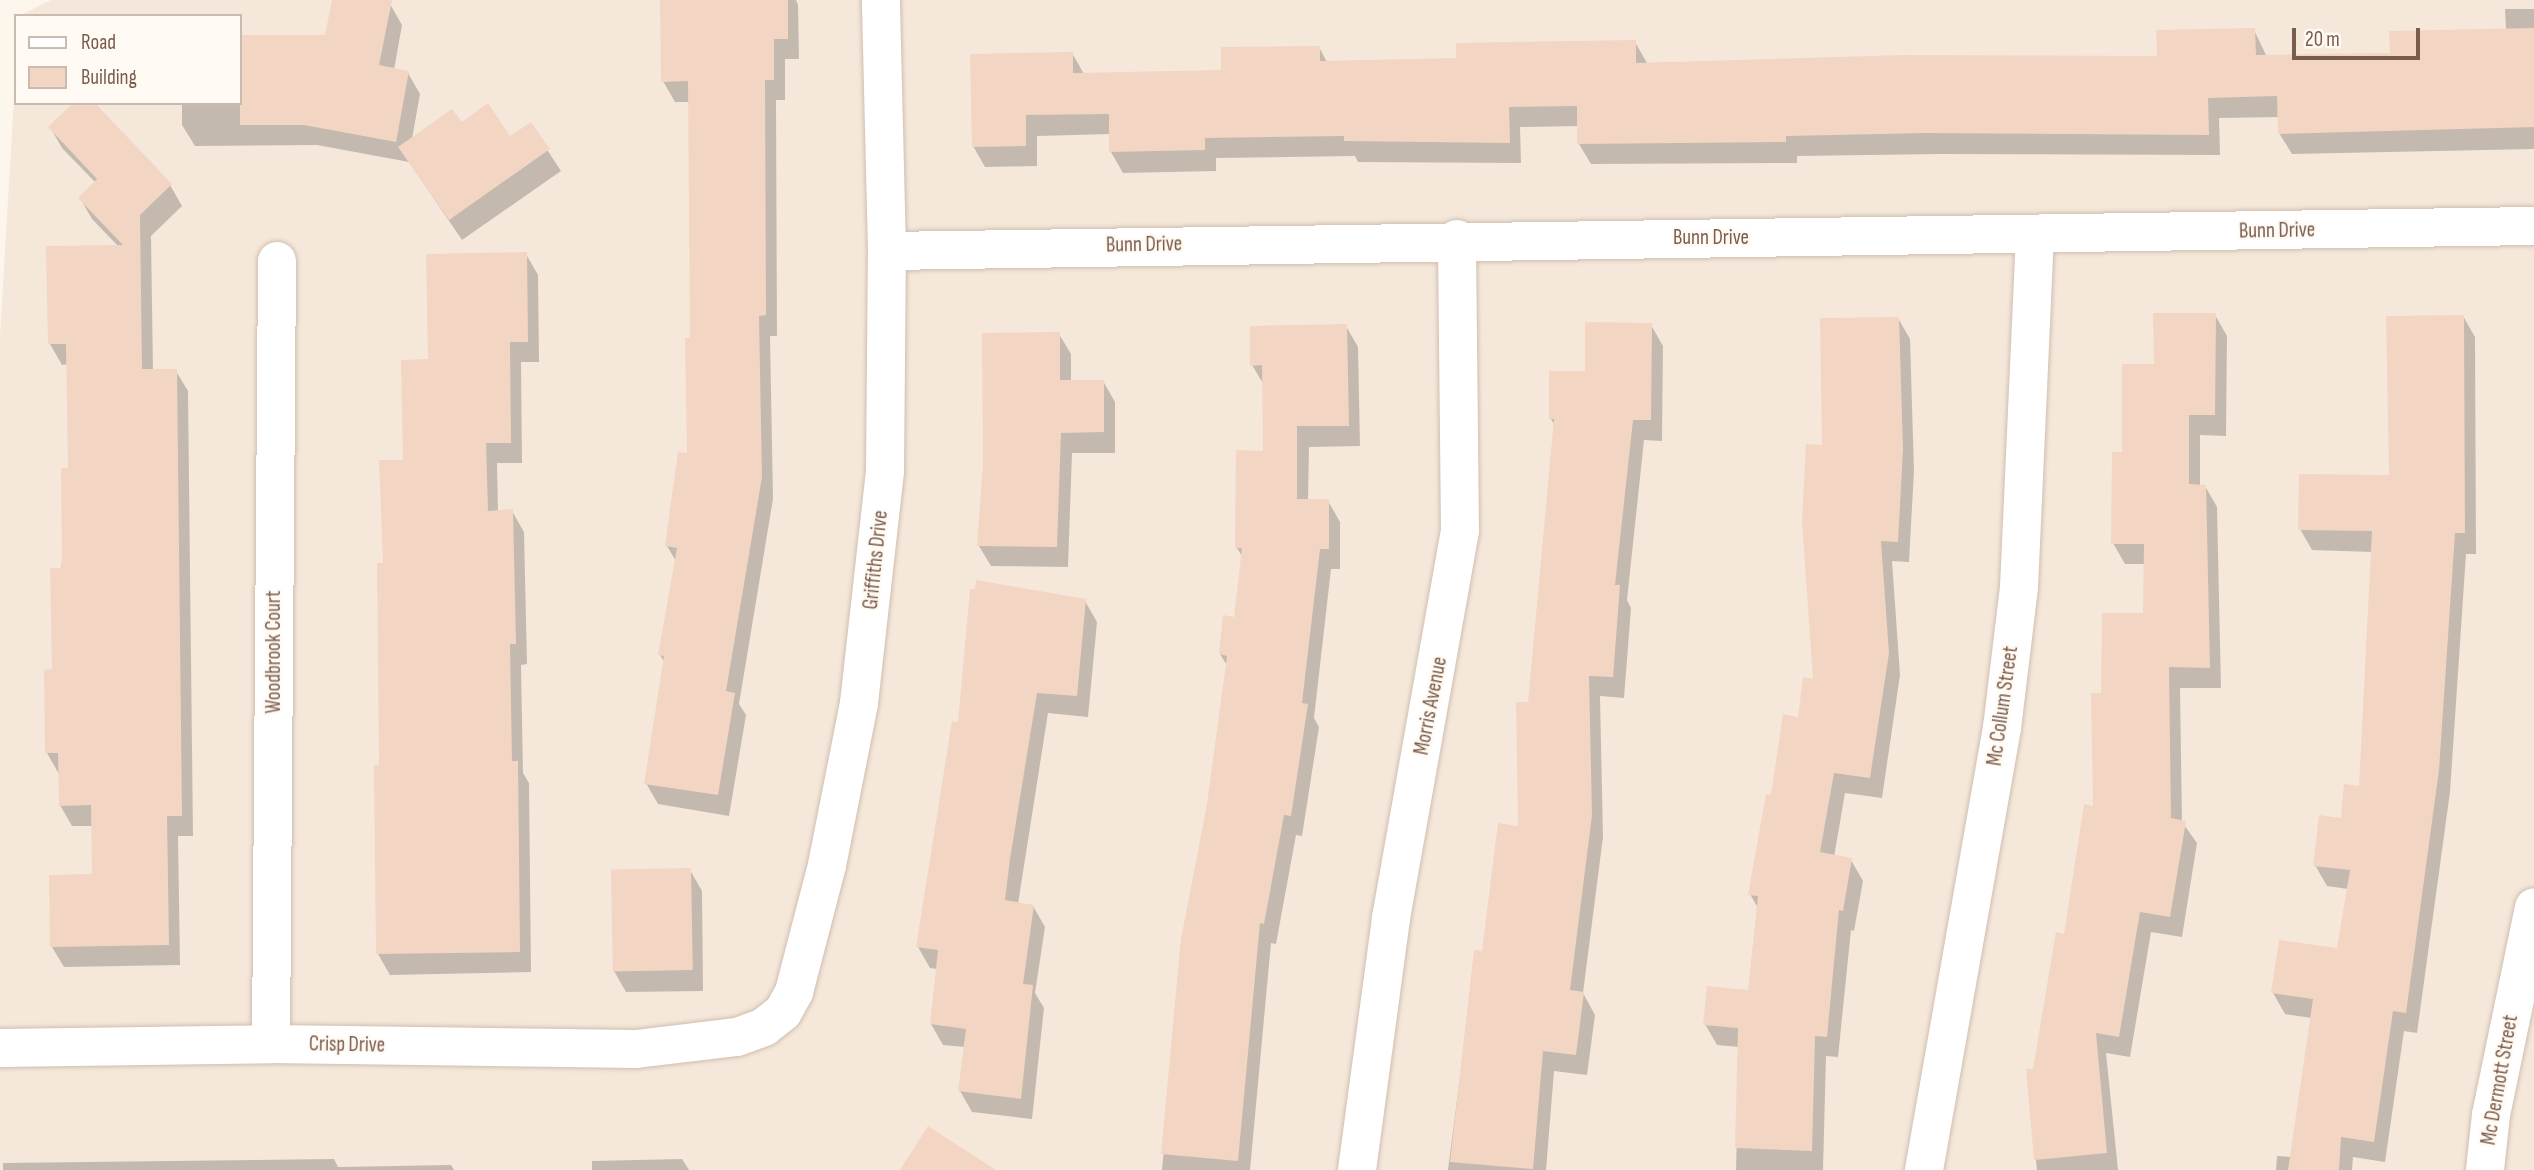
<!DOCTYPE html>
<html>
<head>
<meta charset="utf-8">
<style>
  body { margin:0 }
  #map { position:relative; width:2534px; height:1170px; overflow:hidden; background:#fdf6ec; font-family:"Sofia Sans Condensed",sans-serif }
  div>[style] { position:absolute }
  .residential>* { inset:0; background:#f5e8da }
  .shadow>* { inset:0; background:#0003 }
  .building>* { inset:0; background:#f3d5c3; transform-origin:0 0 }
  .roads { filter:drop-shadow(0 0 2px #d1beb0) drop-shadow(0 0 2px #d1beb0) }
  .minor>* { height:38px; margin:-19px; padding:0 19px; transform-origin:19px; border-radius:19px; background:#fff }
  span { translate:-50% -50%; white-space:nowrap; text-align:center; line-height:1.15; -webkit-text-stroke:5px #fffaf3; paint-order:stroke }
  .street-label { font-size:21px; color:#7a5c4d }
  .legend { position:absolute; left:14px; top:14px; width:228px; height:91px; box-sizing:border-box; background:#fffaf3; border:2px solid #cabbb1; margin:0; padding:9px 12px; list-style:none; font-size:21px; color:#7a5c4d }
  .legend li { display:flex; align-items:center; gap:14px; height:35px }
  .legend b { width:35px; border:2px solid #cabbb1 }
  .scale { position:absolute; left:2292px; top:28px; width:128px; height:32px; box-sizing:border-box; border:4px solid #7a5c4d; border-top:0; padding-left:9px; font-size:21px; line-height:24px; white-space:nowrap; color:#7a5c4d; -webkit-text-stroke:5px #fffaf3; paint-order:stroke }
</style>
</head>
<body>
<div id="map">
  <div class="residential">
    <div style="clip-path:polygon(51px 0,2534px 0,2534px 1170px,0 1170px,0 335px,16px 64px,16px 103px,240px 103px,240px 16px,19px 16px)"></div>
  </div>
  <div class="shadow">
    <div style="clip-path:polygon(334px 0,390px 4px,402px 25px,394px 70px,408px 73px,420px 94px,412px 139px,461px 124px,510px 139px,531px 125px,561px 171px,462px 240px,409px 162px,317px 145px,195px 146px,182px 125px,182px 103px,240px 103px,240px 37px,327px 37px)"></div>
    <div style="clip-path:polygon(661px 0,796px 0,798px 5px,799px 59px,785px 59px,785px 100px,776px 100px,777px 336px,770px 336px,773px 499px,739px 704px,746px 715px,729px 816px,658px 804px,646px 783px,665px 663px,660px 655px,677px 563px,667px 546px,688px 455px,691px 339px,690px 102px,675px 102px,663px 81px)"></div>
    <div style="clip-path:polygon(2505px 9px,2534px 9px,2534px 149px,2292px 154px,2279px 133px,2279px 117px,2219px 118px,2220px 155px,1939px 154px,1797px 156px,1797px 163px,1591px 164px,1579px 144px,1579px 126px,1520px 127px,1521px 163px,1358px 162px,1355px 156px,1216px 158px,1216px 171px,1123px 173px,1111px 152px,1111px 134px,1037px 136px,1037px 166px,985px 167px,973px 146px,1072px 53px,1084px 74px,1223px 72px,1319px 47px,1327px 62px,1458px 60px,1635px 42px,1647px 63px,2158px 57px,2254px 30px,2267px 57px,2391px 54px,2506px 30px)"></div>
    <div style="clip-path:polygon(50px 127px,170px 185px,182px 206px,151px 236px,153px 371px,176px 371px,188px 391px,193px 836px,178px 836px,180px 965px,64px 967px,52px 947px,94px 876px,93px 826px,72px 826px,60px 805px,59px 774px,47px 753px,69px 470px,68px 364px,62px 365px,50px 344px,119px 247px,92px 219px,80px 198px,96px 183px,62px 148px)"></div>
    <div style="clip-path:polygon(526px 254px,538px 275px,539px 362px,521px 362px,522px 463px,497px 463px,498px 512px,512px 511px,524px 532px,527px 664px,521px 665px,523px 773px,529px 783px,531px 972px,390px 975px,378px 954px,376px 767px,381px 766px,384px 564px,430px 361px)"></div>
    <div style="clip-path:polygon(2215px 315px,2227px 336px,2226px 436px,2200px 435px,2200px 486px,2205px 486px,2217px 507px,2221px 688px,2180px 688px,2182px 822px,2197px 843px,2182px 937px,2151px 932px,2130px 1057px,2106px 1053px,2118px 1170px,2037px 1170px,2027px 1071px,2034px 1070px,2095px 808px,2103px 695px,2145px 614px,2145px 564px,2125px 564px,2113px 543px,2124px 454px,2155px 366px)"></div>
    <div style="clip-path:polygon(2463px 316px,2475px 337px,2476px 554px,2466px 554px,2450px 792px,2417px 1033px,2404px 1031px,2385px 1162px,2353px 1157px,2352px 1170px,2276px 1170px,2277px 1156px,2291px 1157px,2312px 1018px,2285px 1014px,2273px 993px,2339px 950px,2348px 889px,2327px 886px,2315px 865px,2360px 788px,2373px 552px,2312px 550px,2300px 529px,2391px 477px)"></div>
    <div style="clip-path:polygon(1898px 318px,1910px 339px,1914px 471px,1909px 562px,1892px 561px,1900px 675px,1882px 798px,1845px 793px,1834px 857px,1851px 860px,1863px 881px,1854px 931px,1851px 930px,1838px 1057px,1826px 1056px,1823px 1170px,1736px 1170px,1739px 1047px,1717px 1045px,1705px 1024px,1749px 992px,1758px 908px,1750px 894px,1773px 797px,1815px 681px,1824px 447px)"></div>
    <div style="clip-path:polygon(1651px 325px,1663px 346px,1662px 441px,1644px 440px,1627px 600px,1631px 608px,1624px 698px,1600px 696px,1603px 837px,1583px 993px,1595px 1015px,1587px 1075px,1554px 1071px,1546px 1170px,1448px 1170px,1476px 952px,1484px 953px,1520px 828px,1555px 426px,1551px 419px,1587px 373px)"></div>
    <div style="clip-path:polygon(1346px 326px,1358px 347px,1360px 446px,1309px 447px,1308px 501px,1328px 501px,1340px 522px,1340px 569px,1331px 569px,1314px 718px,1319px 727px,1302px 836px,1296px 835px,1276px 944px,1271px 943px,1250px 1170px,1162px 1170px,1183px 939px,1209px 804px,1228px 667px,1220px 654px,1236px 619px,1243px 558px,1237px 548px,1265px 452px,1264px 385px,1252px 365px)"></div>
    <div style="clip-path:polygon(1059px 334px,1071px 354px,1071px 381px,1103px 381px,1115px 402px,1115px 453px,1072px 453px,1068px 567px,991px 566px,979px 546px)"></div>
    <div style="clip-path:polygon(1085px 601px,1097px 622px,1088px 717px,1048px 713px,1018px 904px,1033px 906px,1045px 927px,1035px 993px,1044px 1008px,1032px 1119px,972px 1112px,960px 1091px,965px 1047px,943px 1045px,931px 1024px,937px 969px,930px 968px,918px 947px,960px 724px)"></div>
    <div style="clip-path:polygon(690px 870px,702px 891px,703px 991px,626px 992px,614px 971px)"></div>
    <div style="clip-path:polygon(334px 1159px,338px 1167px,451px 1165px,454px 1170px,3px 1170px,3px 1163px)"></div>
    <div style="clip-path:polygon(682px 1159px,689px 1170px,592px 1170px,592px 1161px)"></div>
  </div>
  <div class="building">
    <div style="clip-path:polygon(332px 0,392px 0,379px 65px,409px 71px,396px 142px,304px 125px,240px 125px,240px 35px,325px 35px)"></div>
    <div style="clip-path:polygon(660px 0,788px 0,788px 39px,774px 39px,774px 80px,765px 80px,766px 315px,759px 316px,762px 477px,726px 691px,735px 693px,718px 795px,644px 784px,664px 656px,658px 655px,677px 548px,665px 546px,678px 452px,687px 453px,685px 338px,690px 338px,688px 81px,661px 82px)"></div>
    <div style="clip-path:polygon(2255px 28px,2256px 55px,2390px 53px,2389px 31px,2534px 28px,2534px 127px,2278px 134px,2277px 96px,2208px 98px,2209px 135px,1926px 133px,1786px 136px,1786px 142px,1577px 144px,1577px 106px,1509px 107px,1510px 143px,1344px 141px,1344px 136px,1205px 138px,1205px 150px,1109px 152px,1109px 114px,1026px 115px,1026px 146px,972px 147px,970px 54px,1073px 52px,1073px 73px,1221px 70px,1221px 47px,1320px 46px,1320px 61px,1456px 58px,1456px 43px,1636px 40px,1636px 63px,1903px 55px,2157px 56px,2156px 30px)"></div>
    <div style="clip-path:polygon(73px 103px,95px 103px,172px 184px,140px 215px,142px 369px,177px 369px,182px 816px,167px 816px,169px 945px,50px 947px,49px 875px,92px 874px,91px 805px,59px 806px,58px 753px,45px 753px,44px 670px,52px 669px,50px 568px,62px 568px,61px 468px,68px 468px,66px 344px,48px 344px,46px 246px,123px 245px,78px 198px,97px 179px,48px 127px)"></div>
    <div style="clip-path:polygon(488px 103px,510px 136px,531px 122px,550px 149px,449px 220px,398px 147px,452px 109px,462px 122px)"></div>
    <div style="clip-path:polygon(527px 252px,528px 342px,510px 342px,511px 443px,486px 443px,488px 511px,513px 509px,516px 644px,510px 644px,512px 761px,518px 761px,520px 952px,376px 954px,374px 765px,379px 765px,377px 563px,383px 563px,379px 460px,403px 460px,401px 360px,428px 359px,426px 254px)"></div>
    <div style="clip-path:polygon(2153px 313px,2216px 313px,2215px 415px,2189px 415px,2189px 484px,2206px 485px,2210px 668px,2169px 667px,2171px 818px,2186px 821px,2170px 917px,2140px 912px,2119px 1037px,2096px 1033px,2107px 1153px,2034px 1160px,2026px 1069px,2033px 1069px,2056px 932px,2064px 934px,2084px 804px,2093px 806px,2091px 693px,2101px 693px,2102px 613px,2143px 613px,2144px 544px,2111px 544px,2112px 452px,2122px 452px,2122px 364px,2154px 364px)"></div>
    <div style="clip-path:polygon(2464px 315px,2465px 533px,2455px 533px,2439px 770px,2406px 1013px,2393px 1011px,2374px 1142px,2341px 1137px,2339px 1170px,2288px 1170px,2313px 999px,2271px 993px,2279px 940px,2337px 948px,2350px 870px,2313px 866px,2319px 815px,2341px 818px,2344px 784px,2359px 786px,2372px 531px,2298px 530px,2299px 474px,2389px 475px,2386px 316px)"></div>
    <div style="clip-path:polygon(1899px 317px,1903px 449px,1898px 542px,1881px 541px,1889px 653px,1870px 778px,1834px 773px,1820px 852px,1852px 858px,1843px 911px,1839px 910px,1827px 1037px,1815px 1036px,1812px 1151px,1735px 1148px,1738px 1028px,1703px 1025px,1707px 986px,1748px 990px,1758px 896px,1748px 895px,1766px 794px,1771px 795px,1783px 714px,1798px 717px,1803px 677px,1813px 679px,1802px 521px,1806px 444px,1822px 445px,1820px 318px)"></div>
    <div style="clip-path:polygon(1585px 322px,1652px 323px,1651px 420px,1633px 420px,1615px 585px,1620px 585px,1613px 677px,1589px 676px,1592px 815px,1570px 990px,1584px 992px,1576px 1055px,1543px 1051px,1533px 1169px,1450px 1162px,1474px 950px,1482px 951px,1498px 823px,1518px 826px,1516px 702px,1528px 702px,1554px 419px,1549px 419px,1549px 371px,1585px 371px)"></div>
    <div style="clip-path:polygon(1347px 324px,1349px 426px,1297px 426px,1297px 499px,1329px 499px,1329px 549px,1320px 549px,1302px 703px,1308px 704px,1291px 816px,1284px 815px,1264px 924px,1260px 923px,1238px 1161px,1161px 1154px,1181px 939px,1207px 804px,1227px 656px,1219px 654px,1223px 615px,1234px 617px,1242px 548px,1235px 548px,1236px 450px,1263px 451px,1262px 365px,1250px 366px,1250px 326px)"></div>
    <div style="clip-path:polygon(1060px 332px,1060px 380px,1104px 380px,1104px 432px,1061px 433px,1057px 547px,977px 546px,983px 464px,982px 333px)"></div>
    <div style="clip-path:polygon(976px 580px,1086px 599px,1077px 696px,1037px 693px,1010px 859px,1005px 900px,1034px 905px,1023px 984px,1033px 985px,1021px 1099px,958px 1091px,966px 1029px,930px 1024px,938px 950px,916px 947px,952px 721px,958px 722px,970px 589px,975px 589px)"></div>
    <div style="left:691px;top:868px;width:102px;height:80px;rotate:89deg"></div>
    <div style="clip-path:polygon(928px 1126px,996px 1170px,900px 1170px)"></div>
  </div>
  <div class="roads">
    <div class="minor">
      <div style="left:887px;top:251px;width:1647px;rotate:-0.87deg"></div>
      <div style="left:271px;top:1044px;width:783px;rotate:-89.56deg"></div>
      <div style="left:0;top:1048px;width:271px;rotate:-0.8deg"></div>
      <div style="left:271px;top:1044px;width:365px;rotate:0.8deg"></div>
      <div style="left:636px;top:1049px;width:102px;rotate:-6.8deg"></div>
      <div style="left:737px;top:1037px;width:29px;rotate:-20deg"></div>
      <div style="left:764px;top:1027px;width:24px;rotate:-38deg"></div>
      <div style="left:783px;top:1012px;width:23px;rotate:-61deg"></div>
      <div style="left:794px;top:992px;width:131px;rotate:-75.4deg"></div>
      <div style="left:827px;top:865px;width:165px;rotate:-78.8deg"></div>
      <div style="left:859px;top:703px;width:233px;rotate:-83.6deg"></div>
      <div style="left:885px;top:471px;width:220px;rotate:-89.5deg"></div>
      <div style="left:887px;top:251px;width:251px;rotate:-91.4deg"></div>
      <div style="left:1357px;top:1170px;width:254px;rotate:-82.3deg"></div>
      <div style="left:1391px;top:918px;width:393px;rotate:-79.9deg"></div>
      <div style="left:1460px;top:531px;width:292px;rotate:-90.6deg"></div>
      <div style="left:1924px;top:1170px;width:449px;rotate:-80deg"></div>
      <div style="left:2002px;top:728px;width:142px;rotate:-83.1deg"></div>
      <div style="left:2019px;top:587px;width:351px;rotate:-87.4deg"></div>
      <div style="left:2485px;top:1170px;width:55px;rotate:-83.8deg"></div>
      <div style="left:2491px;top:1115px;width:212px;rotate:-78.3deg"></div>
    </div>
  </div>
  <div class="street-label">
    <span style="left:2277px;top:231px;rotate:-1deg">Bunn Drive</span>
    <span style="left:1711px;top:238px">Bunn Drive</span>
    <span style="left:1144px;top:245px;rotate:-1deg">Bunn Drive</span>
    <span style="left:876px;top:560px;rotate:-84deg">Griffiths Drive</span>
    <span style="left:274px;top:652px;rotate:-90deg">Woodbrook Court</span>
    <span style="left:1431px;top:706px;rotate:-79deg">Morris Avenue</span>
    <span style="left:2003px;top:706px;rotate:-82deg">Mc Collum Street</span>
    <span style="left:347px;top:1045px;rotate:1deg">Crisp Drive</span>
    <span style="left:2500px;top:1080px;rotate:-80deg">Mc Dermott Street</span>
  </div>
  <ul class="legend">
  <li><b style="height:9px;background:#fff"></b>Road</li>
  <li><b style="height:19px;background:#f3d5c3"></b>Building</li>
  </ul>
  <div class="scale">20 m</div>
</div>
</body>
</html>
